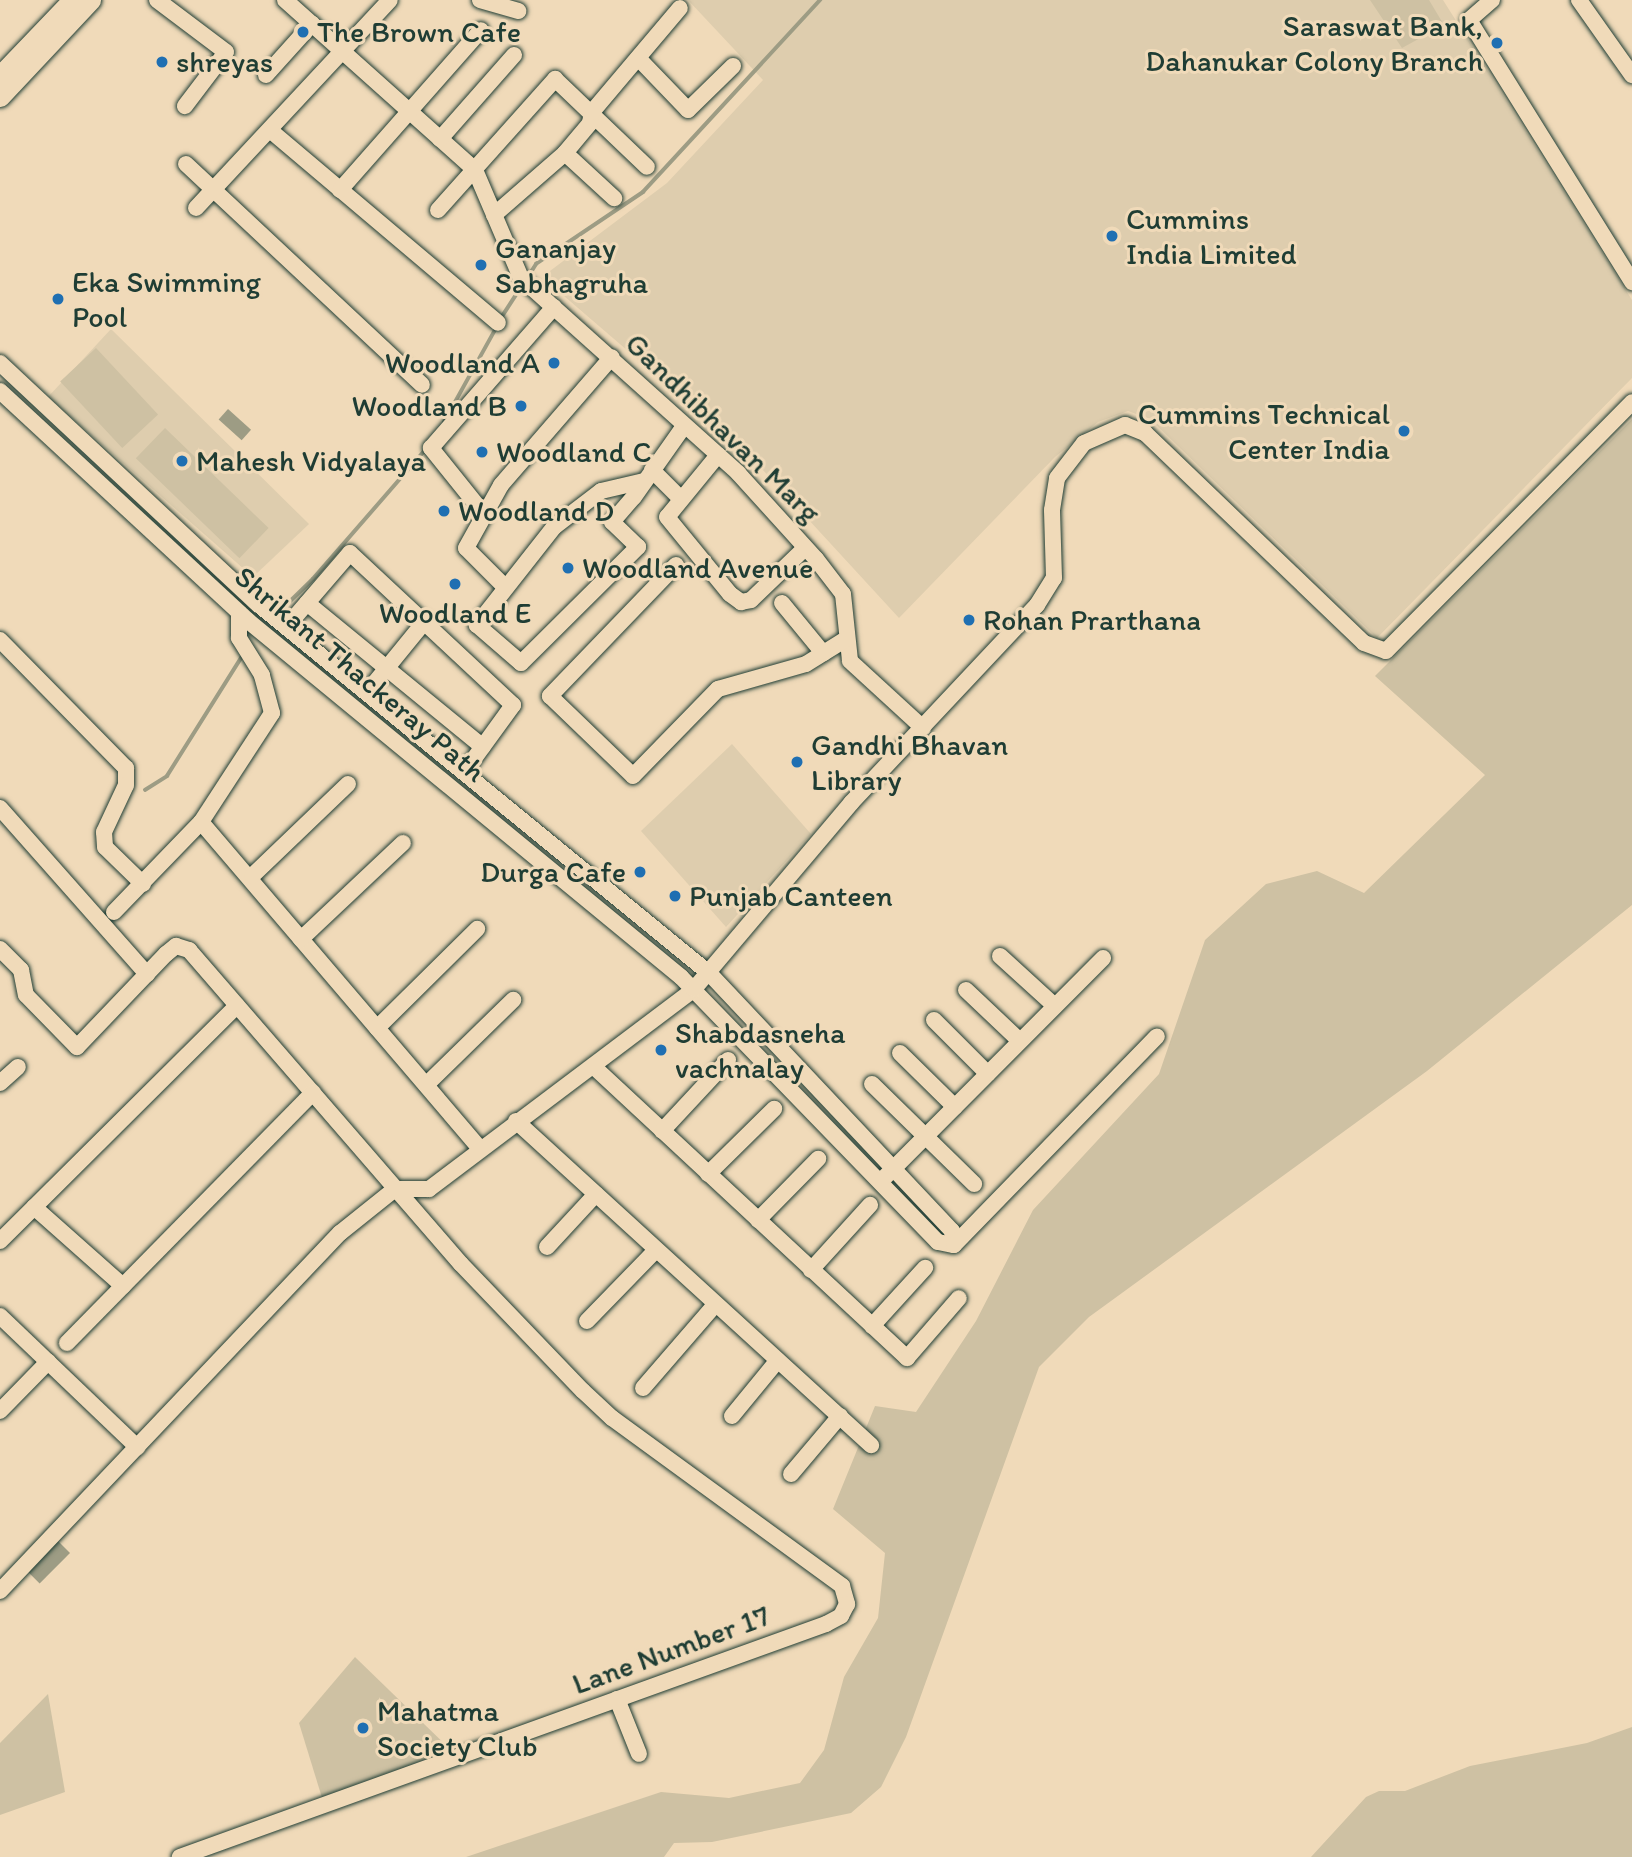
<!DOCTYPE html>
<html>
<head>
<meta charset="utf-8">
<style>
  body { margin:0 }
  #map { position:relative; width:1632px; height:1857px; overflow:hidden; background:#f0dab9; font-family:Itim,sans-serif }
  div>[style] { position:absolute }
  .built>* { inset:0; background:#decdae }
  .green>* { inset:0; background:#cec1a3; transform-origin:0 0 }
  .water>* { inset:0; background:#9d9c84; transform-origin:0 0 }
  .stream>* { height:3.5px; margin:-1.75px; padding:0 1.75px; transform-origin:1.75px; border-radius:1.75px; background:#9d9c84 }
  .roads { filter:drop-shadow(0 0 2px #1f3d34) drop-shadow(0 0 2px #1f3d34) }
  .minor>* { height:16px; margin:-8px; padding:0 8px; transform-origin:8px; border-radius:8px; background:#f0dab9 }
  .major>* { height:19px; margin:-9.5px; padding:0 9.5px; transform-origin:9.5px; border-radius:9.5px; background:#f0dab9 }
  .dots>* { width:19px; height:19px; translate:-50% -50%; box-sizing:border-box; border:4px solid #f0dab9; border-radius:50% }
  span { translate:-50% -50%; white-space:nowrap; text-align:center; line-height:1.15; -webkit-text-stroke:6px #f0dab9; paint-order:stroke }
  .poi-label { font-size:30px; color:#1f3d34 }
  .right { translate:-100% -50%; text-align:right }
  .left { translate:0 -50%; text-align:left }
  .street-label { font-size:30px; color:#1f3d34 }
</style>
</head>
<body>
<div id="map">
  <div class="built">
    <div style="clip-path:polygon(688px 0,1443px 0,1632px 300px,1632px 378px,1377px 638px,1150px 419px,1128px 411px,1098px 422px,1055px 457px,899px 618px,750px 456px,542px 277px,667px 183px,763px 80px)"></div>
    <div style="clip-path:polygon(111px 329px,309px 524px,253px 577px,48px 397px)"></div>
    <div style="clip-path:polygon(732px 744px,811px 834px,726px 927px,641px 831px)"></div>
  </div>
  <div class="green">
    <div style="clip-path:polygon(1370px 0,1429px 0,1444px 25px,1402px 48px)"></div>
    <div style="left:96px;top:348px;width:91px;height:49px;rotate:47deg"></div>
    <div style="clip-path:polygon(1632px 419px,1632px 905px,1427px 1071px,1089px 1317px,1039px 1367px,906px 1737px,881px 1787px,851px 1813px,712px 1842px,674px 1843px,664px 1857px,466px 1857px,661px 1792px,729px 1798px,800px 1783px,824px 1750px,844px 1677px,878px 1618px,885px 1553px,833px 1509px,875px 1406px,916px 1412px,976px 1321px,1033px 1210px,1159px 1074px,1205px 940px,1266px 884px,1317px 871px,1364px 893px,1485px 775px,1375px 676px)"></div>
    <div style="left:165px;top:428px;width:144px;height:42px;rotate:44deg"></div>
    <div style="clip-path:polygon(355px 1657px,455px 1754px,323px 1801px,299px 1723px)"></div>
    <div style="clip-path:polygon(48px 1694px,65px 1792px,0 1815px,0 1743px)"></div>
    <div style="clip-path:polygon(1632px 1727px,1632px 1857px,1311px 1857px,1366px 1797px,1379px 1791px,1405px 1791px,1470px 1766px,1587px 1743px)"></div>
  </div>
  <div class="water">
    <div style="left:228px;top:409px;width:31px;height:14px;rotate:42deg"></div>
    <div style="left:58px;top:1541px;width:17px;height:43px;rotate:45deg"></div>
  </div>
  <div class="stream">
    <div style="left:528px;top:277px;width:15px;rotate:-58deg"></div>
    <div style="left:536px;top:264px;width:129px;rotate:-33.9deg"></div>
    <div style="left:643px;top:192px;width:261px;rotate:-47.3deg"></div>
    <div style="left:501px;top:318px;width:38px;rotate:-57deg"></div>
    <div style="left:444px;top:422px;width:107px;rotate:-61deg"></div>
    <div style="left:277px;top:614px;width:50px;rotate:-44.2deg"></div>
    <div style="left:313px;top:579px;width:172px;rotate:-49deg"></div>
    <div style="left:145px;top:790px;width:26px;rotate:-32deg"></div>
    <div style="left:167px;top:776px;width:143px;rotate:-57.9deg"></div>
  </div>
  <div class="roads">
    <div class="minor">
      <div style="left:157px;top:0;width:86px;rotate:37deg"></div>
      <div style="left:226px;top:52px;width:68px;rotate:127.2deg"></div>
      <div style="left:285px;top:0;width:255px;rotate:41.8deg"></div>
      <div style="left:475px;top:170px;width:117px;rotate:66.9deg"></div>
      <div style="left:521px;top:278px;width:292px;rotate:41.9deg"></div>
      <div style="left:738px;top:473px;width:116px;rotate:47.8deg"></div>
      <div style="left:816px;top:559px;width:44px;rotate:52.4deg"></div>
      <div style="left:843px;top:594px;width:67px;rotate:84deg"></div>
      <div style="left:850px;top:661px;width:99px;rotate:42.5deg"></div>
      <div style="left:480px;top:0;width:40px;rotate:16deg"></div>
      <div style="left:1492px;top:0;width:30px;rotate:139deg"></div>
      <div style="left:1469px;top:20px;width:309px;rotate:58.1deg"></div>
      <div style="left:1579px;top:0;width:92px;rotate:54.8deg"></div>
      <div style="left:638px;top:58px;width:72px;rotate:46.1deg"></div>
      <div style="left:688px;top:110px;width:63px;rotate:-44.4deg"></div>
      <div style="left:266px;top:75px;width:69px;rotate:-48deg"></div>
      <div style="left:271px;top:131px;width:297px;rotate:40.2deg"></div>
      <div style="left:440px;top:139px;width:112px;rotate:-48.6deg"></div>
      <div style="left:565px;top:153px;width:67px;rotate:42.6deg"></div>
      <div style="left:186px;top:164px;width:323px;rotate:43.1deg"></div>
      <div style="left:340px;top:190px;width:213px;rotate:-48.6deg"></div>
      <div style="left:196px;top:208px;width:284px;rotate:-47deg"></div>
      <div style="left:438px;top:210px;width:176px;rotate:-48.2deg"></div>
      <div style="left:555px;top:79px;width:127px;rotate:43.7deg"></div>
      <div style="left:494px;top:215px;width:94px;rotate:-41.1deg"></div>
      <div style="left:565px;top:153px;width:39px;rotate:-50deg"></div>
      <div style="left:590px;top:123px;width:11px;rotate:-80deg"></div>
      <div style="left:592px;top:112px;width:136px;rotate:-49.8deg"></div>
      <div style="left:0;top:363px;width:354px;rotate:43.1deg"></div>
      <div style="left:259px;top:605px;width:581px;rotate:39.28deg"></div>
      <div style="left:709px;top:973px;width:354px;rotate:46.7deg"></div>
      <div style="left:952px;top:1231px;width:14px;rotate:82deg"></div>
      <div style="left:0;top:391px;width:337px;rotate:42.8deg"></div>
      <div style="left:247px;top:620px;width:562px;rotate:39.44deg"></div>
      <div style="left:681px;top:977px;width:369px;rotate:45.9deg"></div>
      <div style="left:938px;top:1242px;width:16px;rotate:11deg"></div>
      <div style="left:718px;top:455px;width:80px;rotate:129.4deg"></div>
      <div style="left:667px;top:517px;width:99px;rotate:50.7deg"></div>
      <div style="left:730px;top:594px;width:14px;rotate:36deg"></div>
      <div style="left:741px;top:602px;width:10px;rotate:-11deg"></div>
      <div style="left:751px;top:600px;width:75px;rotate:-43.9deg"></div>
      <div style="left:652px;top:470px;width:41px;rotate:45deg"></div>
      <div style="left:644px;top:481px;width:44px;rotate:166.9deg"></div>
      <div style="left:601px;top:491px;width:59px;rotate:142.5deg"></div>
      <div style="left:554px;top:527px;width:125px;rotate:128.2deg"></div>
      <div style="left:477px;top:625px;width:58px;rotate:40.8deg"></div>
      <div style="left:521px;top:663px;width:165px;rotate:-44.8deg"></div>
      <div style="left:638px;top:547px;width:36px;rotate:-136deg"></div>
      <div style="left:612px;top:522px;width:33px;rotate:-49deg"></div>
      <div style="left:634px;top:497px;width:87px;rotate:-54.8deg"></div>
      <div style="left:484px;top:514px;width:85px;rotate:-128.8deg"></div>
      <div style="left:431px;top:448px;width:187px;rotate:-48.9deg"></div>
      <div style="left:676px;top:565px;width:182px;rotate:133.9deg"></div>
      <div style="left:550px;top:696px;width:115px;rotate:43.9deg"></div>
      <div style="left:633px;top:776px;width:122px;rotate:-45.7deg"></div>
      <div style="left:718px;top:689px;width:91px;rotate:-15.9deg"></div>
      <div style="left:806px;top:664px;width:47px;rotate:-32deg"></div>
      <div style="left:505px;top:587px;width:55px;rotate:-135deg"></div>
      <div style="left:466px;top:548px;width:72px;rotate:-60.9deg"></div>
      <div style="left:501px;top:485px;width:169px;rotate:-49.1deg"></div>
      <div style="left:307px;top:603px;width:227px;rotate:39.3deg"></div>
      <div style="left:782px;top:603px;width:65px;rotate:50.6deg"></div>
      <div style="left:288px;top:625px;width:95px;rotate:-49.3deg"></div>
      <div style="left:350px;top:553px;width:223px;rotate:43deg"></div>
      <div style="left:513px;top:705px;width:82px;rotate:126deg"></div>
      <div style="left:0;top:640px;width:180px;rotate:45.5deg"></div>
      <div style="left:126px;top:768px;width:17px;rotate:90deg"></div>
      <div style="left:126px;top:785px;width:52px;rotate:115.1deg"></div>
      <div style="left:104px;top:832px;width:15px;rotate:86deg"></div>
      <div style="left:105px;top:847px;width:53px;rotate:44.2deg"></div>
      <div style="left:368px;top:691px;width:90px;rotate:-50.8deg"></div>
      <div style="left:0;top:808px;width:222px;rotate:48.5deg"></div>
      <div style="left:201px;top:822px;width:428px;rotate:49.5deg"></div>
      <div style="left:252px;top:876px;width:133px;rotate:-43.8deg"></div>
      <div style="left:114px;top:912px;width:125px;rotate:-46deg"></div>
      <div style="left:201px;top:822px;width:130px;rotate:-56.9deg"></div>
      <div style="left:272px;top:713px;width:39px;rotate:-105deg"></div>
      <div style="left:262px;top:675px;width:44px;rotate:-121.9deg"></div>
      <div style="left:239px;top:638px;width:25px;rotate:-90deg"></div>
      <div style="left:301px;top:939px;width:140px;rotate:-43.3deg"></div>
      <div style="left:0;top:949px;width:30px;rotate:45deg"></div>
      <div style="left:21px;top:970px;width:25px;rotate:79deg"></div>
      <div style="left:26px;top:995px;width:73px;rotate:45.6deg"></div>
      <div style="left:77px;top:1047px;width:129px;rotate:-46.3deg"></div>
      <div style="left:166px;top:954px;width:13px;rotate:-39deg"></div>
      <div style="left:176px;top:946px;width:14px;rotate:17deg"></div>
      <div style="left:189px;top:950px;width:415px;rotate:49.1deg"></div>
      <div style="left:461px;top:1264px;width:176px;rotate:46.2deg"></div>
      <div style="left:583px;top:1391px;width:40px;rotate:43deg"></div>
      <div style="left:612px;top:1418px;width:285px;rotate:36.1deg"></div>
      <div style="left:842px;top:1586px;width:19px;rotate:74deg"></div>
      <div style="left:847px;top:1604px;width:13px;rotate:117deg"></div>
      <div style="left:841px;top:1616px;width:17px;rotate:152deg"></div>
      <div style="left:826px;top:1624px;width:687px;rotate:160.17deg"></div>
      <div style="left:1000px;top:956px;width:74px;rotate:42.3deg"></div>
      <div style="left:966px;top:990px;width:74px;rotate:43.4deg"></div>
      <div style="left:934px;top:1020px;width:76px;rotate:45deg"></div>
      <div style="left:377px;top:1028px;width:141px;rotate:-44.7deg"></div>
      <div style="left:900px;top:1053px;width:77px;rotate:44.5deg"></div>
      <div style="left:593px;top:1066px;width:429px;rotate:42.9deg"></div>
      <div style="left:907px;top:1358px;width:79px;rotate:-49.1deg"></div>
      <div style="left:0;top:1083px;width:24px;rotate:-42deg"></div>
      <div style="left:872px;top:1084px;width:143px;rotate:44.4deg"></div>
      <div style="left:426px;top:1085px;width:122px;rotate:-44.3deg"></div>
      <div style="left:516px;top:1121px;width:481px;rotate:42.4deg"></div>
      <div style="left:662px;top:1131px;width:97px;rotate:-47.1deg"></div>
      <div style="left:708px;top:1174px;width:93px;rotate:-44.6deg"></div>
      <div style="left:885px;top:1177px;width:309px;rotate:-45.1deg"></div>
      <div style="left:34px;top:1207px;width:119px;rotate:41.6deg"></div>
      <div style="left:758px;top:1220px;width:86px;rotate:-45.5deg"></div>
      <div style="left:0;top:1241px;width:334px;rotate:-44.8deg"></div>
      <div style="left:954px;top:1245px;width:291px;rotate:-45.8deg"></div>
      <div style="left:547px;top:1247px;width:72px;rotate:-47.2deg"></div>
      <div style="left:811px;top:1270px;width:88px;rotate:-47.8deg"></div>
      <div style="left:0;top:1316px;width:190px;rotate:43.7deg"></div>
      <div style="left:587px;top:1321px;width:99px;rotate:-45.8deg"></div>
      <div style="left:872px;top:1326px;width:79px;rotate:-47.6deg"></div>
      <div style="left:67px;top:1343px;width:351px;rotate:-45.5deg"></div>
      <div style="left:643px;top:1388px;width:110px;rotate:-49.1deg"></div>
      <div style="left:0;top:1411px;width:69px;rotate:-45.6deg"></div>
      <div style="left:732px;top:1416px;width:72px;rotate:-50.6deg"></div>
      <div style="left:791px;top:1474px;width:76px;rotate:-49.8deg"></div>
      <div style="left:0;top:1591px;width:494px;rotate:-46.5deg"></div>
      <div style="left:340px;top:1233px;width:70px;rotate:-38.7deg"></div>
      <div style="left:395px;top:1189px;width:34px"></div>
      <div style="left:429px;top:1189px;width:332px;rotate:-37deg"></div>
      <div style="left:694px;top:989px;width:243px;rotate:-49.8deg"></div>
      <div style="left:851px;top:803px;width:272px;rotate:-46.8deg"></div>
      <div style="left:1037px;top:605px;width:32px;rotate:-58deg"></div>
      <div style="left:1054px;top:578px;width:68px;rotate:-91.7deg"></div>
      <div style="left:1052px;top:510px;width:32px;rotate:-81deg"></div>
      <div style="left:1057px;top:478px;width:44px;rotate:-52.4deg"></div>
      <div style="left:1084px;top:443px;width:45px;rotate:-23.7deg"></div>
      <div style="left:1125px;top:425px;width:22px;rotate:22deg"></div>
      <div style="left:1145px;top:433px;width:303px;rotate:43.8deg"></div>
      <div style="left:1364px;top:643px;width:23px;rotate:20deg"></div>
      <div style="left:1386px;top:651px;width:350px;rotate:-45.3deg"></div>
      <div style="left:617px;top:1699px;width:59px;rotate:68.2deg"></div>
    </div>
    <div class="major">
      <div style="left:0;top:75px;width:104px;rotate:-46.2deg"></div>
      <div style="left:0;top:97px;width:133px;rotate:-46.8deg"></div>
    </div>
  </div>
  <div class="dots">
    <div style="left:303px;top:32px;background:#1f6fb2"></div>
    <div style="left:1497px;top:43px;background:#1f6fb2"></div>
    <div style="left:162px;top:62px;background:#1f6fb2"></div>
    <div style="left:1112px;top:236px;background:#1f6fb2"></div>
    <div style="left:481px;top:265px;background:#1f6fb2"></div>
    <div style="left:58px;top:299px;background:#1f6fb2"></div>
    <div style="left:554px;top:363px;background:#1f6fb2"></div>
    <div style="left:521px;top:406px;background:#1f6fb2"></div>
    <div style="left:1404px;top:431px;background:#1f6fb2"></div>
    <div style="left:482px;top:452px;background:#1f6fb2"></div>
    <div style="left:182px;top:461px;background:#1f6fb2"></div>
    <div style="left:444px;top:511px;background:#1f6fb2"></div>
    <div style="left:568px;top:568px;background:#1f6fb2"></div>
    <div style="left:455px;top:584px;background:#1f6fb2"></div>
    <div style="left:969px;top:620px;background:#1f6fb2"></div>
    <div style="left:797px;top:762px;background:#1f6fb2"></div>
    <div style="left:640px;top:872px;background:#1f6fb2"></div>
    <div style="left:675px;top:896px;background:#1f6fb2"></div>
    <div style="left:661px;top:1050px;background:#1f6fb2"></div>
    <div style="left:363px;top:1728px;background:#1f6fb2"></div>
  </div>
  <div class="poi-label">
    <span class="right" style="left:1483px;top:43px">Saraswat Bank,<br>Dahanukar Colony Branch</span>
    <span class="left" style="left:317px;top:32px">The Brown Cafe</span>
    <span class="left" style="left:176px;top:62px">shreyas</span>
    <span class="left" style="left:1126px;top:236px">Cummins<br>India Limited</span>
    <span class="left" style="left:495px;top:265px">Gananjay<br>Sabhagruha</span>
    <span class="left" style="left:72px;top:299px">Eka Swimming<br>Pool</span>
    <span class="right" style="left:540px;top:363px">Woodland A</span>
    <span class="right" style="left:507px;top:406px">Woodland B</span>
    <span class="right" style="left:1390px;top:431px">Cummins Technical<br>Center India</span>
    <span class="left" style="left:496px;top:452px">Woodland C</span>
    <span class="left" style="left:196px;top:461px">Mahesh Vidyalaya</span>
    <span class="left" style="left:458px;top:511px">Woodland D</span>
    <span class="left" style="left:582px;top:568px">Woodland Avenue</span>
    <span style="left:455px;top:613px">Woodland E</span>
    <span class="left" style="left:983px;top:620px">Rohan Prarthana</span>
    <span class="left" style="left:811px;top:762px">Gandhi Bhavan<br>Library</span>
    <span class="right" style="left:626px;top:872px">Durga Cafe</span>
    <span class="left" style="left:689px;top:896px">Punjab Canteen</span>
    <span class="left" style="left:675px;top:1050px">Shabdasneha<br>vachnalay</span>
    <span class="left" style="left:377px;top:1728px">Mahatma<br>Society Club</span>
  </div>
  <div class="street-label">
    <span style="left:723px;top:428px;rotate:44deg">Gandhibhavan Marg</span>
    <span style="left:360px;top:674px;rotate:40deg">Shrikant Thackeray Path</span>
    <span style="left:671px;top:1650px;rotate:-20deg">Lane Number 17</span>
  </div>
</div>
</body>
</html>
